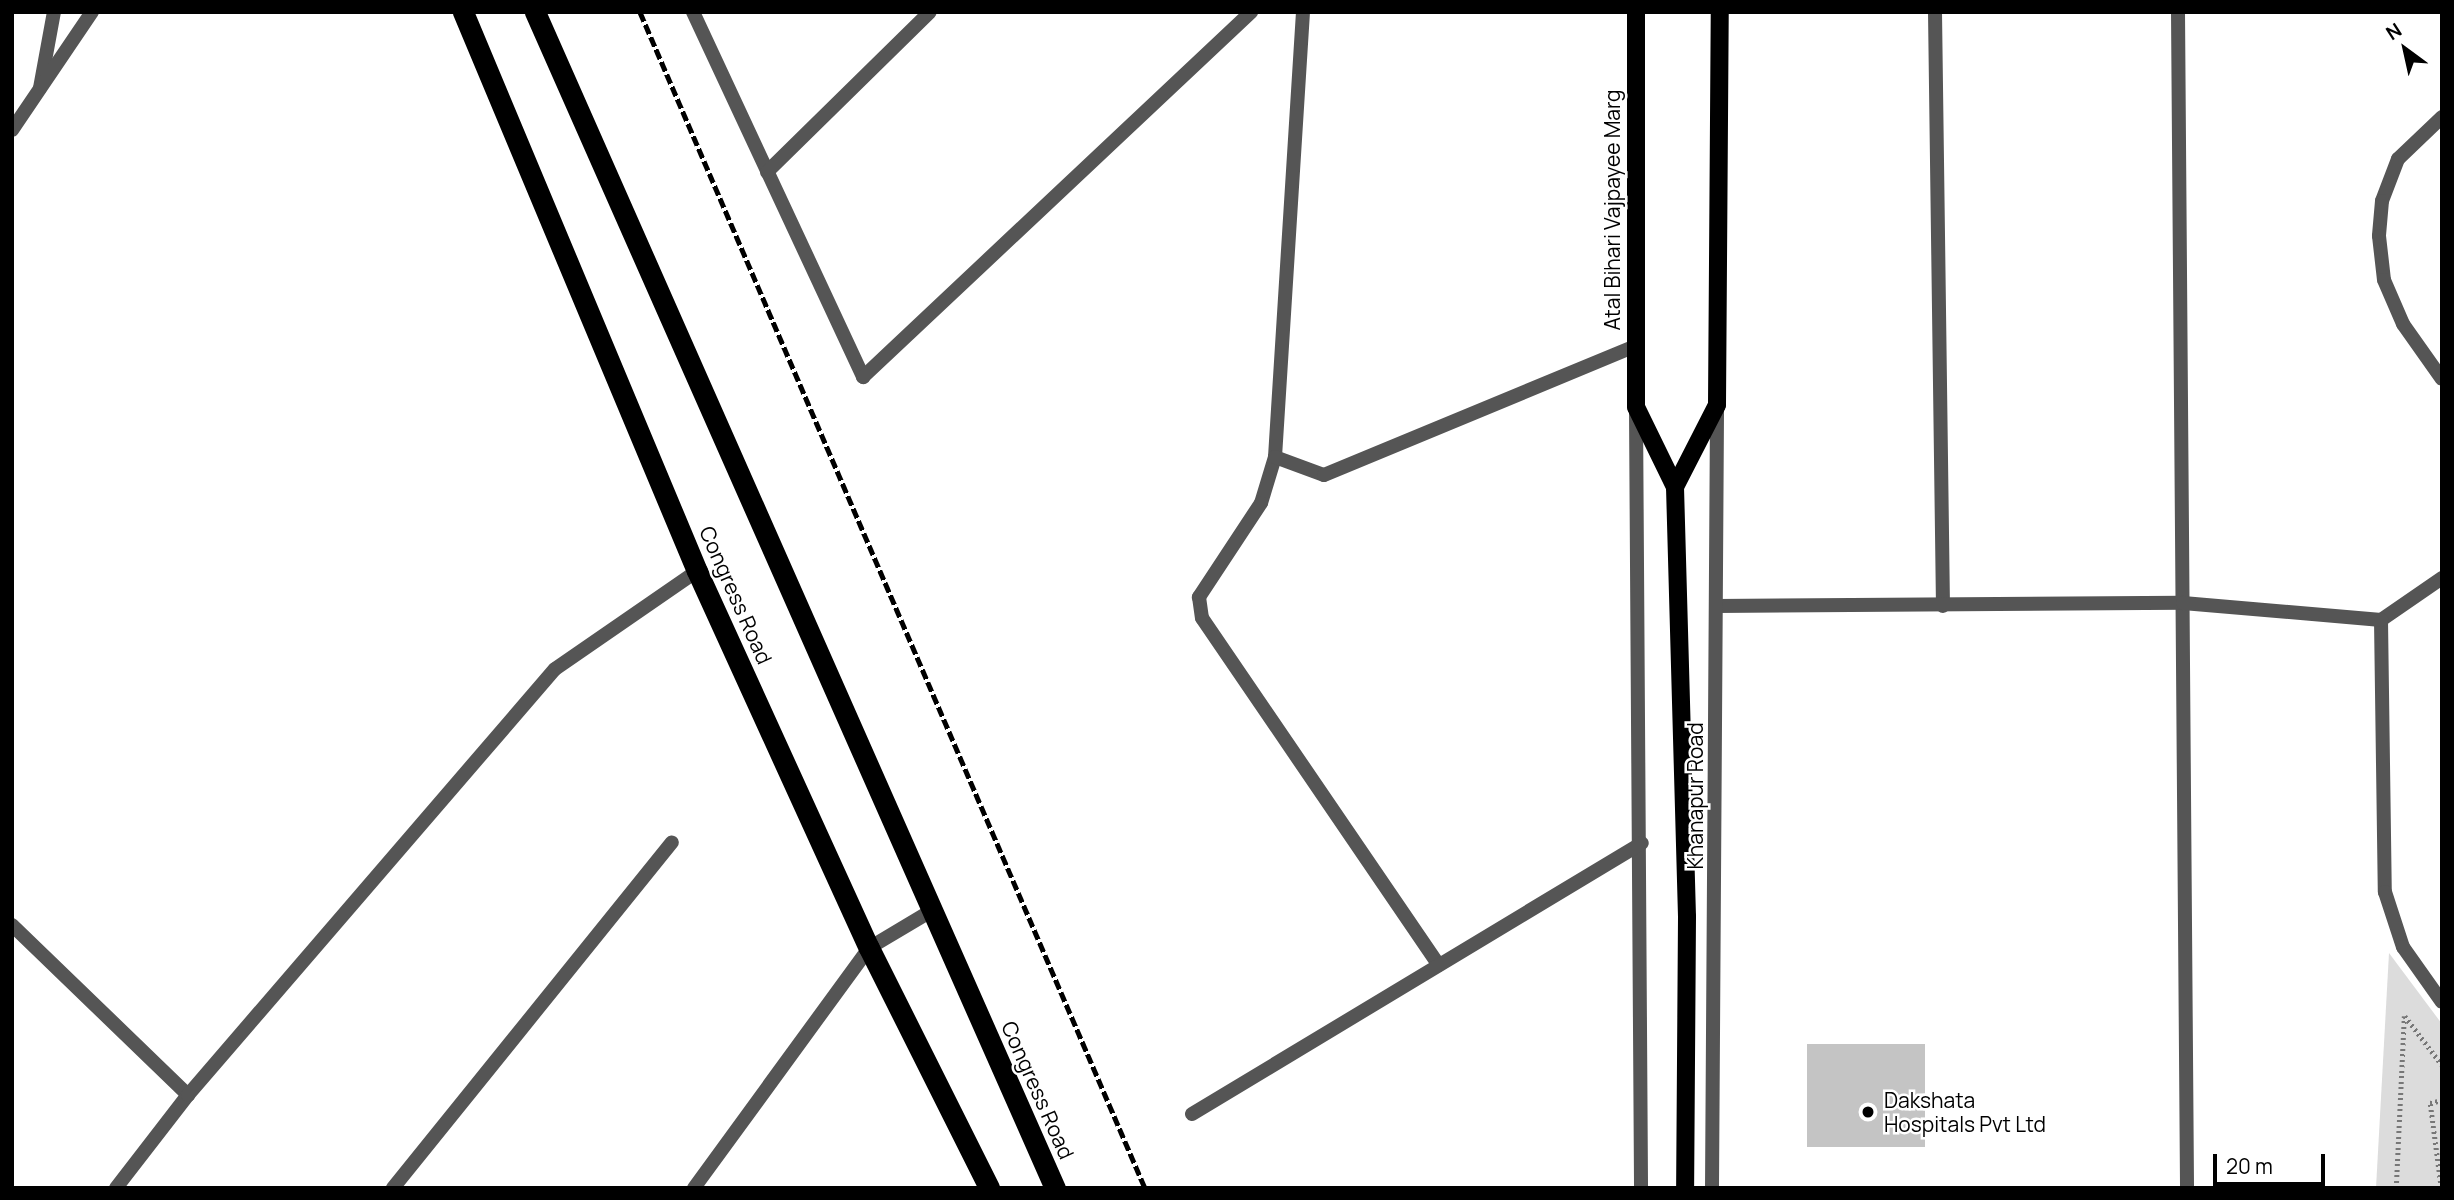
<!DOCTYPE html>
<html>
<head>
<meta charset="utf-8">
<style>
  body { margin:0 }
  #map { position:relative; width:2454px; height:1200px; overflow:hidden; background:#fff; font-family:Manrope,sans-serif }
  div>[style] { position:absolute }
  .green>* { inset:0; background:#dcdcdc }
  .building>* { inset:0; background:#c4c4c4; transform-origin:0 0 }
  .path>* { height:4.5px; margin-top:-2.25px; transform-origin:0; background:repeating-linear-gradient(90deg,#777 0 2px,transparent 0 5.5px) }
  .street>* { height:14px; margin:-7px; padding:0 7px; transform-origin:7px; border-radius:7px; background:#555 }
  .primary>* { height:18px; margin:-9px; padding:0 9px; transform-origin:9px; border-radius:9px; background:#000 }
  .highway>* { height:21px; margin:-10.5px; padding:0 10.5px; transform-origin:10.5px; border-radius:10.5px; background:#000 }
  .rail>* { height:5px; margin-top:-2.5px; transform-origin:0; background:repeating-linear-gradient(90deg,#000 0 10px,transparent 0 13.5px) }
  .dots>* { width:19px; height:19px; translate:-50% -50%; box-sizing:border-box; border:4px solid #fff; border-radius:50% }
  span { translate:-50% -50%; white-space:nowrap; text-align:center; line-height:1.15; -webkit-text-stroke:5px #fff; paint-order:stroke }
  .street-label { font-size:21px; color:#000 }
  .poi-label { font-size:21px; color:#000 }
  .left { translate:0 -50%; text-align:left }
  .frame { position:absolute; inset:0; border:14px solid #000; pointer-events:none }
  .north { position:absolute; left:2370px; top:14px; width:70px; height:70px; -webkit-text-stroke:5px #fff; paint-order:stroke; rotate:327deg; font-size:19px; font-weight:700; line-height:28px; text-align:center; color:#000 }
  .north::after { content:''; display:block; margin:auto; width:24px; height:32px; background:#000; clip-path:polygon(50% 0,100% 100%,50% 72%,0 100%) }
  .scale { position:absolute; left:2213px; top:1154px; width:112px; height:32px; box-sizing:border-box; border:4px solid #000; border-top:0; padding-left:9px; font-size:21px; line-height:24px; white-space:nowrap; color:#000; -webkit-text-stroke:5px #fff; paint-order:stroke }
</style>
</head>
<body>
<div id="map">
  <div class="green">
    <div style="clip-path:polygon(2389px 953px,2442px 1024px,2442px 1188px,2376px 1188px)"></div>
  </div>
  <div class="building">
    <div style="left:1807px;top:1044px;width:118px;height:103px"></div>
  </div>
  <div class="path">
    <div style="left:2405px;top:1016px;width:61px;rotate:52.9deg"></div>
    <div style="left:2396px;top:1188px;width:172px;rotate:-87.3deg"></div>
    <div style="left:2441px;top:1188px;width:86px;rotate:-97.4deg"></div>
    <div style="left:2430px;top:1103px;width:12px;rotate:-14deg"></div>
  </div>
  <div class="street">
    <div style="left:693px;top:12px;width:403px;rotate:65deg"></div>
    <div style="left:863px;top:377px;width:533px;rotate:-43.25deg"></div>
    <div style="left:1303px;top:12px;width:446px;rotate:93.6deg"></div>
    <div style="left:1275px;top:457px;width:48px;rotate:106.9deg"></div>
    <div style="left:1261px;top:503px;width:113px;rotate:123.4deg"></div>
    <div style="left:1199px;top:597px;width:21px;rotate:82deg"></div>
    <div style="left:1202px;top:618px;width:420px;rotate:55.7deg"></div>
    <div style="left:1935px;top:12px;width:594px;rotate:89.23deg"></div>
    <div style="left:2178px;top:12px;width:1176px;rotate:89.56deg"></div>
    <div style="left:40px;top:88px;width:77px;rotate:-79.6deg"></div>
    <div style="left:2442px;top:117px;width:61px;rotate:136.3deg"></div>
    <div style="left:2398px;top:159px;width:45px;rotate:110.9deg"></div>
    <div style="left:2382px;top:201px;width:35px;rotate:95deg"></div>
    <div style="left:2379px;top:236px;width:44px;rotate:83.5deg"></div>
    <div style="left:2384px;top:280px;width:48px;rotate:66.6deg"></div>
    <div style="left:2403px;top:324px;width:67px;rotate:54.7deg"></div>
    <div style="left:12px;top:130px;width:143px;rotate:-55.9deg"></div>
    <div style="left:767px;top:172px;width:228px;rotate:-44.5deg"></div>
    <div style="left:1636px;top:409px;width:779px;rotate:89.63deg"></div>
    <div style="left:1275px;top:457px;width:52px;rotate:20.2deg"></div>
    <div style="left:1324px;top:475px;width:338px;rotate:-22.5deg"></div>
    <div style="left:2442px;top:578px;width:74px;rotate:145.5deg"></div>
    <div style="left:2381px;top:620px;width:272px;rotate:89.2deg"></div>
    <div style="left:2385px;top:892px;width:58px;rotate:71.9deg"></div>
    <div style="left:2403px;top:947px;width:67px;rotate:54.7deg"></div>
    <div style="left:1716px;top:606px;width:467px;rotate:-0.4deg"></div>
    <div style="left:2183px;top:603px;width:199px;rotate:4.9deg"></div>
    <div style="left:12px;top:925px;width:245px;rotate:44deg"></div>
    <div style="left:1192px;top:1114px;width:525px;rotate:-31.06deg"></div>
    <div style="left:116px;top:1188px;width:118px;rotate:-52.3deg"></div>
    <div style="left:188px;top:1095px;width:562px;rotate:-49.26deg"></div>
    <div style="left:555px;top:669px;width:173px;rotate:-34.6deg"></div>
    <div style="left:393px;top:1188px;width:444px;rotate:-51.1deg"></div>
    <div style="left:694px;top:1188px;width:297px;rotate:-53.9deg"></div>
    <div style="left:869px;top:948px;width:72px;rotate:-30.8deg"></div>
    <div style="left:1712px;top:1188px;width:782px;rotate:-89.63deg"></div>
  </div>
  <div class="primary">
    <div style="left:1636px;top:12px;width:395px;rotate:90deg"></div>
    <div style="left:1636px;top:407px;width:89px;rotate:64deg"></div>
    <div style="left:1675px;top:487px;width:92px;rotate:-62.9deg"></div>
    <div style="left:1717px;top:405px;width:393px;rotate:-89.6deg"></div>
    <div style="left:1675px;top:487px;width:430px;rotate:88.4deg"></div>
    <div style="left:1687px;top:917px;width:271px;rotate:90.4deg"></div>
  </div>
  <div class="highway">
    <div style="left:463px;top:12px;width:606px;rotate:67.29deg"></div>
    <div style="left:697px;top:571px;width:414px;rotate:65.5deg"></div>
    <div style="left:869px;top:948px;width:268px;rotate:63.4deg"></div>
    <div style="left:535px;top:12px;width:1286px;rotate:66.15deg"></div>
  </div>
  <div class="rail">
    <div style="left:640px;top:12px;width:1280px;rotate:66.76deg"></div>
  </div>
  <div class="dots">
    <div style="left:1868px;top:1112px;background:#000"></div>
  </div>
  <div class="street-label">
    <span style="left:1612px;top:210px;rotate:-90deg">Atal Bihari Vajpayee Marg</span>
    <span style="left:736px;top:595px;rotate:66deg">Congress Road</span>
    <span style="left:1695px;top:796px;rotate:-90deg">Khanapur Road</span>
    <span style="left:1038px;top:1090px;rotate:66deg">Congress Road</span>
  </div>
  <div class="poi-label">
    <span class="left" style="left:1884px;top:1112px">Dakshata<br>Hospitals Pvt Ltd</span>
  </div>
  <div class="frame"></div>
  <div class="north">N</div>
  <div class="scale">20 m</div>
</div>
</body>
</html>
